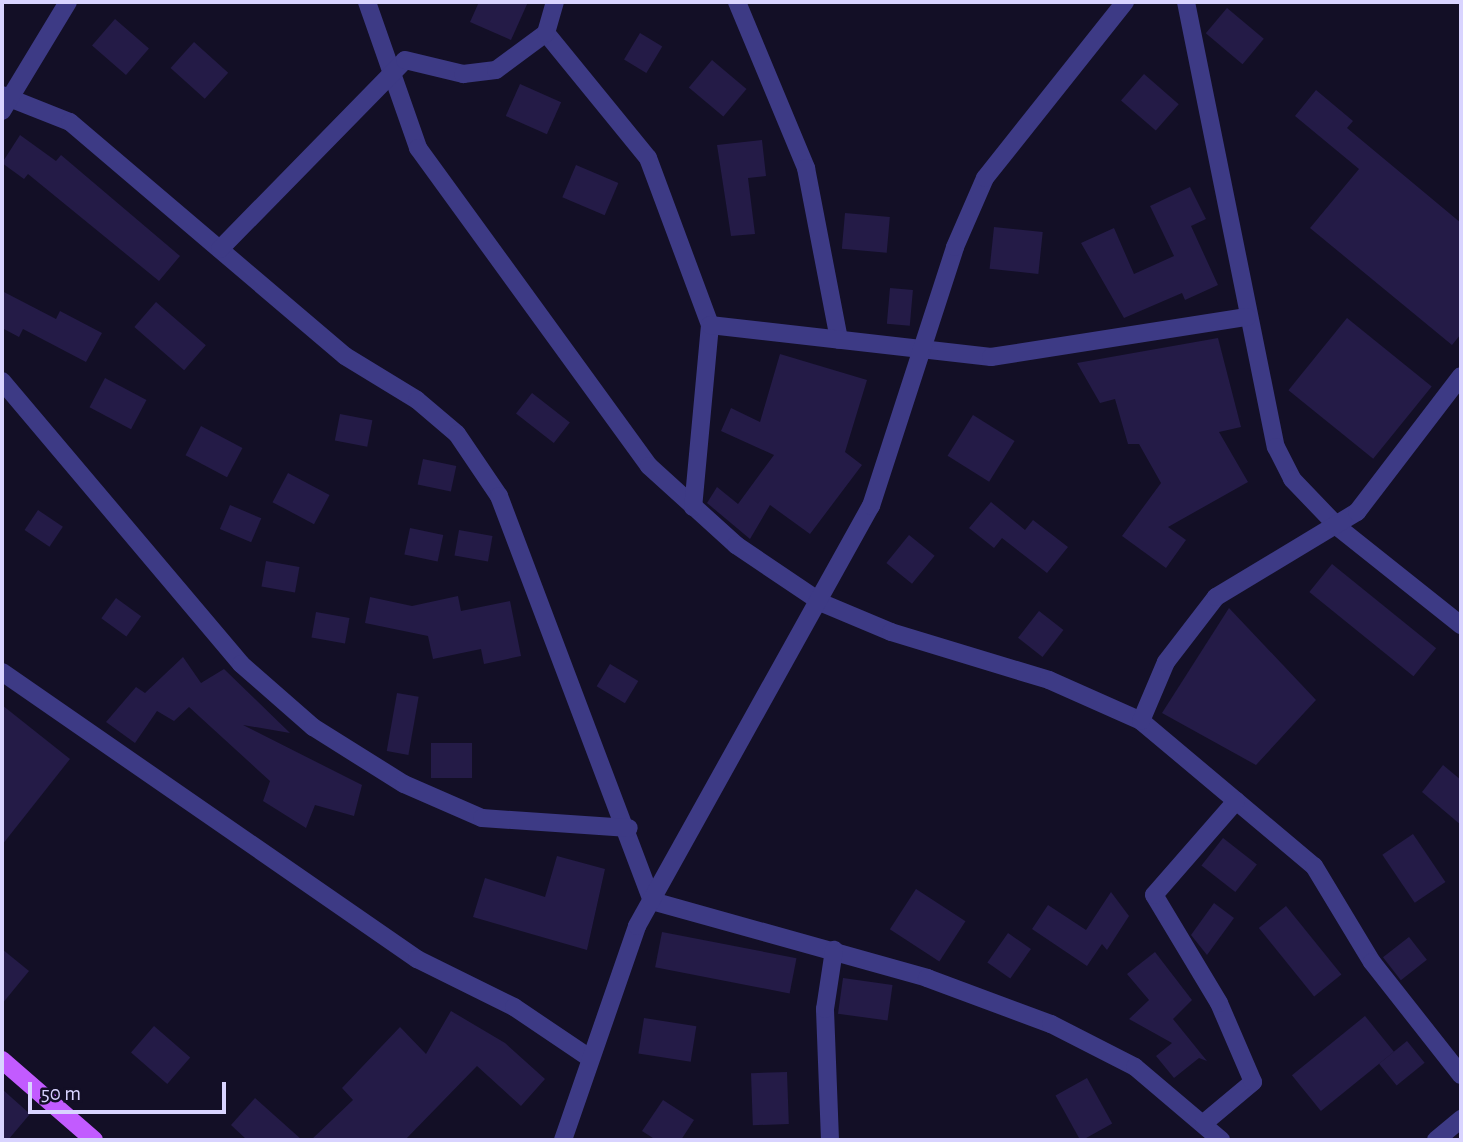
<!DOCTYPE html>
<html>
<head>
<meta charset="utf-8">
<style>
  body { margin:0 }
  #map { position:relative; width:1463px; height:1142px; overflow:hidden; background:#130f26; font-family:"Alegreya Sans",sans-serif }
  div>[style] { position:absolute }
  .building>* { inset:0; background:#241b47; transform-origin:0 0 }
  .minor>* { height:18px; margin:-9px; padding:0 9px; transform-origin:9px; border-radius:9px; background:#3d3a85 }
  .major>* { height:18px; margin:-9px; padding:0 9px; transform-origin:9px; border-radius:9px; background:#c25bff }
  span { translate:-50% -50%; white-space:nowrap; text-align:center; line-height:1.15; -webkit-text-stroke:7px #130f26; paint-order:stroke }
  .frame { position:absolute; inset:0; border:4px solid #d9d4ff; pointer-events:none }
  .scale { position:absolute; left:28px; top:1082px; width:198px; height:32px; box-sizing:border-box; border:4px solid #d9d4ff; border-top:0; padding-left:9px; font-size:21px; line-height:24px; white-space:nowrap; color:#d9d4ff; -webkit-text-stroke:5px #130f26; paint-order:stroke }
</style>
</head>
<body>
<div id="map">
  <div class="building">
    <div style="clip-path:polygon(479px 2px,528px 2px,511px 40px,470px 22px)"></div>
    <div style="left:1227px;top:8px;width:48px;height:33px;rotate:40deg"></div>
    <div style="left:115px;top:19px;width:45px;height:35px;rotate:41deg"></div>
    <div style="left:640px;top:33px;width:26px;height:31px;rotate:31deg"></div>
    <div style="left:194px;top:42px;width:46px;height:35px;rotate:42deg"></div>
    <div style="left:712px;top:60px;width:45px;height:36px;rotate:40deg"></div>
    <div style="left:1144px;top:74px;width:46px;height:35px;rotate:41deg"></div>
    <div style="left:520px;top:84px;width:45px;height:35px;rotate:24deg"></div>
    <div style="clip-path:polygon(1316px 90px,1353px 121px,1347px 128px,1461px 223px,1461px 334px,1452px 345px,1310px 228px,1359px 169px,1295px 116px)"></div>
    <div style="clip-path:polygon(20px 135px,56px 161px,61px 155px,180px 256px,159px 281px,28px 174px,24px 179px,2px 163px)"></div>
    <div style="clip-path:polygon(762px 140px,766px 176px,748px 178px,755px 234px,731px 236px,717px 145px)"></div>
    <div style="left:576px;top:165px;width:46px;height:35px;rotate:23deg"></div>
    <div style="clip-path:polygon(1190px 187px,1206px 219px,1191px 226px,1218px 285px,1185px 300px,1182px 293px,1124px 318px,1081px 243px,1114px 228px,1134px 274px,1174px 256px,1150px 206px)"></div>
    <div style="left:845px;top:213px;width:45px;height:36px;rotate:5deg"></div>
    <div style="left:994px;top:227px;width:49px;height:42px;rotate:6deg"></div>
    <div style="left:890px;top:288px;width:23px;height:36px;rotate:5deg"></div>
    <div style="clip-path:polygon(2px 291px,56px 319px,60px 311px,102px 333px,86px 362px,23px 329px,19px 337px,2px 328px)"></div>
    <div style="left:156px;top:302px;width:66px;height:33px;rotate:41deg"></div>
    <div style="left:1347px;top:318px;width:109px;height:93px;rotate:39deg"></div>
    <div style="clip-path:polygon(1218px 338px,1241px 427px,1219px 432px,1248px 482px,1168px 527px,1186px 540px,1166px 568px,1122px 536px,1161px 483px,1139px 444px,1128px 444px,1115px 399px,1100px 403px,1077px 363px)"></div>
    <div style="clip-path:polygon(780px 354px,867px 380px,845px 452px,862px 465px,810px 534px,770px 505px,750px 539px,707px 503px,717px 487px,738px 504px,774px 455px,721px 431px,731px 408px,760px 422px)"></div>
    <div style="left:105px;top:378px;width:47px;height:33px;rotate:28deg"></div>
    <div style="left:532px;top:393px;width:48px;height:26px;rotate:38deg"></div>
    <div style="left:340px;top:414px;width:33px;height:27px;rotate:11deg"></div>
    <div style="left:973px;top:415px;width:49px;height:48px;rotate:32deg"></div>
    <div style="left:201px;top:426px;width:47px;height:33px;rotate:28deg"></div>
    <div style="left:423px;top:459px;width:34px;height:26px;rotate:12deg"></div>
    <div style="left:288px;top:473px;width:47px;height:33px;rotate:28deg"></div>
    <div style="clip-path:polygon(991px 502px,1025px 530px,1033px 520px,1068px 547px,1047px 573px,1002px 538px,994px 548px,969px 528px)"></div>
    <div style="left:230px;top:505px;width:34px;height:26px;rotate:23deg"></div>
    <div style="left:38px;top:510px;width:30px;height:24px;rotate:34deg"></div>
    <div style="left:410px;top:528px;width:34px;height:27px;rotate:12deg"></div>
    <div style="left:459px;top:530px;width:34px;height:26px;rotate:10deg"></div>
    <div style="left:909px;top:535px;width:33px;height:36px;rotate:39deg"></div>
    <div style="left:266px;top:561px;width:34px;height:26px;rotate:10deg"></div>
    <div style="left:1332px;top:564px;width:134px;height:36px;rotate:39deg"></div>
    <div style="clip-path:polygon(458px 596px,461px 611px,510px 601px,521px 656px,484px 664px,481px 649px,433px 659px,428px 636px,365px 623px,370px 597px,412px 606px)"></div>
    <div style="left:116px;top:598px;width:31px;height:25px;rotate:36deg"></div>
    <div style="clip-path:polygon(1229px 608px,1316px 700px,1256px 765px,1162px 713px)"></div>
    <div style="left:1039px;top:611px;width:31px;height:34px;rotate:38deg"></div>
    <div style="left:316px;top:612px;width:34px;height:26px;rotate:10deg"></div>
    <div style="clip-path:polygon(183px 657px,201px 683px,224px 669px,290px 733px,243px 725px,362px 785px,354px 816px,315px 805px,306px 828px,263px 801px,270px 781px,189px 707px,174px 721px,157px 711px,135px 743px,106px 722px,136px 687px,145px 693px)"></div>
    <div style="left:610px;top:664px;width:33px;height:26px;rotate:31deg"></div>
    <div style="left:397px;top:693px;width:22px;height:59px;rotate:10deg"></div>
    <div style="clip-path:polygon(2px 705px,70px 759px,2px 845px)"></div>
    <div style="left:431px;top:743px;width:41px;height:35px"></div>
    <div style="clip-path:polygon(1443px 765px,1461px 780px,1461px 825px,1422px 792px)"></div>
    <div style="left:1413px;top:834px;width:58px;height:37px;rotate:56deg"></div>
    <div style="left:1223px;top:838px;width:43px;height:35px;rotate:38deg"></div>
    <div style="clip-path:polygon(557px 856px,605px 869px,587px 950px,473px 917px,485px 878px,545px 897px)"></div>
    <div style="left:916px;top:889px;width:59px;height:48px;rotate:33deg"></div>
    <div style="clip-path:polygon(1111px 892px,1129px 916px,1107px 950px,1102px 944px,1087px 966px,1032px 929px,1048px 905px,1086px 930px)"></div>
    <div style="clip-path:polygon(1214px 903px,1234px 918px,1207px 955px,1191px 935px)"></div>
    <div style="left:1286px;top:906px;width:88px;height:35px;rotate:51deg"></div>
    <div style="left:662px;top:932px;width:137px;height:36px;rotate:11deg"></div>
    <div style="left:1008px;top:933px;width:28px;height:36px;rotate:35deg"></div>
    <div style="left:1409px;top:937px;width:29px;height:33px;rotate:52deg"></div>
    <div style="clip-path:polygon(2px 949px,29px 971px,2px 1004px)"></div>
    <div style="clip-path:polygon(1155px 952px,1192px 1000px,1173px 1019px,1207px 1061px,1199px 1058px,1174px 1078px,1156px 1056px,1172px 1043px,1129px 1019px,1149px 1000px,1127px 974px)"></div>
    <div style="left:843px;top:978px;width:50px;height:36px;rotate:8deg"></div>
    <div style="clip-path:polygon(451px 1011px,505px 1043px,545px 1079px,521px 1106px,477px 1066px,405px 1140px,311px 1140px,353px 1100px,342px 1088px,400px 1027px,426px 1054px)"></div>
    <div style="left:1365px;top:1016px;width:46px;height:94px;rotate:51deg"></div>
    <div style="left:644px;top:1018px;width:53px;height:36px;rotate:9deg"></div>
    <div style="left:154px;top:1026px;width:48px;height:35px;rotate:41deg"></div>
    <div style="left:1407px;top:1041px;width:28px;height:36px;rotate:51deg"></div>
    <div style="left:787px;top:1072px;width:52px;height:36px;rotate:88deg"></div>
    <div style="left:1087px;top:1078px;width:52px;height:36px;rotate:61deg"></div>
    <div style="clip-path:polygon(2px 1089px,30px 1114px,8px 1140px,2px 1140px)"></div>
    <div style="clip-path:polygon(255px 1098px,302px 1140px,247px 1140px,231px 1125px)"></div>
    <div style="clip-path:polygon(663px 1100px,694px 1120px,681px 1140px,656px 1140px,642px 1131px)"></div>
  </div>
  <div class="minor">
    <div style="left:367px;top:2px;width:155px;rotate:70.7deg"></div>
    <div style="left:418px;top:148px;width:393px;rotate:54deg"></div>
    <div style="left:649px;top:466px;width:118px;rotate:42.2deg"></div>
    <div style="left:736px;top:545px;width:104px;rotate:34deg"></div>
    <div style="left:822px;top:603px;width:75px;rotate:22.8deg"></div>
    <div style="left:891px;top:632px;width:165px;rotate:16.9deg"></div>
    <div style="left:1049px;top:680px;width:101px;rotate:24deg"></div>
    <div style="left:1141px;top:721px;width:226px;rotate:40deg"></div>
    <div style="left:1314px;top:866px;width:112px;rotate:58.9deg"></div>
    <div style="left:1372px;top:962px;width:144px;rotate:51.8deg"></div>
    <div style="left:737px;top:2px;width:180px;rotate:67.4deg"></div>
    <div style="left:806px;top:168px;width:175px;rotate:79.1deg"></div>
    <div style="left:1186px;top:2px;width:454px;rotate:78.6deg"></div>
    <div style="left:1276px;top:447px;width:36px;rotate:63deg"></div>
    <div style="left:1292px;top:479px;width:68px;rotate:46.2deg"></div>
    <div style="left:1339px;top:528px;width:156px;rotate:38.5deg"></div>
    <div style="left:546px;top:33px;width:161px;rotate:50.8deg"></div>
    <div style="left:648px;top:158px;width:178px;rotate:69.6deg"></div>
    <div style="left:710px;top:325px;width:183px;rotate:95.3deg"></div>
    <div style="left:2px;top:95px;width:73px;rotate:21.7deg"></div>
    <div style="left:70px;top:122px;width:361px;rotate:40.4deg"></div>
    <div style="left:345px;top:356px;width:84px;rotate:31.4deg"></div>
    <div style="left:417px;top:400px;width:52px;rotate:40.4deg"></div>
    <div style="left:457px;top:434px;width:75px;rotate:55.9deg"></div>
    <div style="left:499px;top:496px;width:433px;rotate:69.3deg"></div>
    <div style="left:652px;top:901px;width:286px;rotate:15.6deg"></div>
    <div style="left:927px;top:978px;width:132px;rotate:20.4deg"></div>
    <div style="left:1051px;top:1024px;width:94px;rotate:27.1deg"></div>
    <div style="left:1135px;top:1067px;width:113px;rotate:40.3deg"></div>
    <div style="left:2px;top:111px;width:127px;rotate:-58.8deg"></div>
    <div style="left:220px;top:249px;width:264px;rotate:-45.6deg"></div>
    <div style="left:405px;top:60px;width:60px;rotate:13.6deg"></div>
    <div style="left:463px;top:74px;width:33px;rotate:-7deg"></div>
    <div style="left:496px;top:70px;width:62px;rotate:-36.5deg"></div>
    <div style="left:546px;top:33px;width:32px;rotate:-74deg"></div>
    <div style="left:710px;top:325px;width:283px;rotate:6.5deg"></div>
    <div style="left:991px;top:357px;width:259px;rotate:-8.9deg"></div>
    <div style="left:2px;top:381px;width:370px;rotate:49.8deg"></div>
    <div style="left:241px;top:664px;width:96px;rotate:41.2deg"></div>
    <div style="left:313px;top:727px;width:107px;rotate:32.1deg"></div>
    <div style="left:404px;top:784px;width:85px;rotate:23.6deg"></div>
    <div style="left:482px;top:818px;width:147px;rotate:3.9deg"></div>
    <div style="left:2px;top:672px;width:505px;rotate:34.67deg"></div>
    <div style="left:417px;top:959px;width:108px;rotate:26.3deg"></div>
    <div style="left:514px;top:1007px;width:89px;rotate:34deg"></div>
    <div style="left:1141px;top:721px;width:64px;rotate:-67deg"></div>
    <div style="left:1166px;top:662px;width:82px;rotate:-52.4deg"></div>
    <div style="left:1216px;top:597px;width:165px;rotate:-31.1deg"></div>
    <div style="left:1357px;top:512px;width:171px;rotate:-52.6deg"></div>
    <div style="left:1204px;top:1123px;width:64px;rotate:-39.9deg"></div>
    <div style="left:1253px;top:1082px;width:86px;rotate:-113.3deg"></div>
    <div style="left:1219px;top:1003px;width:126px;rotate:-121deg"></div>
    <div style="left:1154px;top:895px;width:125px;rotate:-48.9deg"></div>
    <div style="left:563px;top:1140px;width:226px;rotate:-70.9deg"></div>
    <div style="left:637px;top:926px;width:481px;rotate:-60.9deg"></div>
    <div style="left:871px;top:506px;width:272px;rotate:-72deg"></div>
    <div style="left:955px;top:247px;width:75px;rotate:-66.5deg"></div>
    <div style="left:985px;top:178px;width:225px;rotate:-51.5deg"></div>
    <div style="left:830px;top:1140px;width:131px;rotate:-92.2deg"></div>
    <div style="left:825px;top:1009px;width:60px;rotate:-81.3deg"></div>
    <div style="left:1436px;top:1140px;width:33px;rotate:-40deg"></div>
  </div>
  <div class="major">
    <div style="left:2px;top:1060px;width:122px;rotate:41deg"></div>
  </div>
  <div class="frame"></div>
  <div class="scale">50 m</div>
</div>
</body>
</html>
